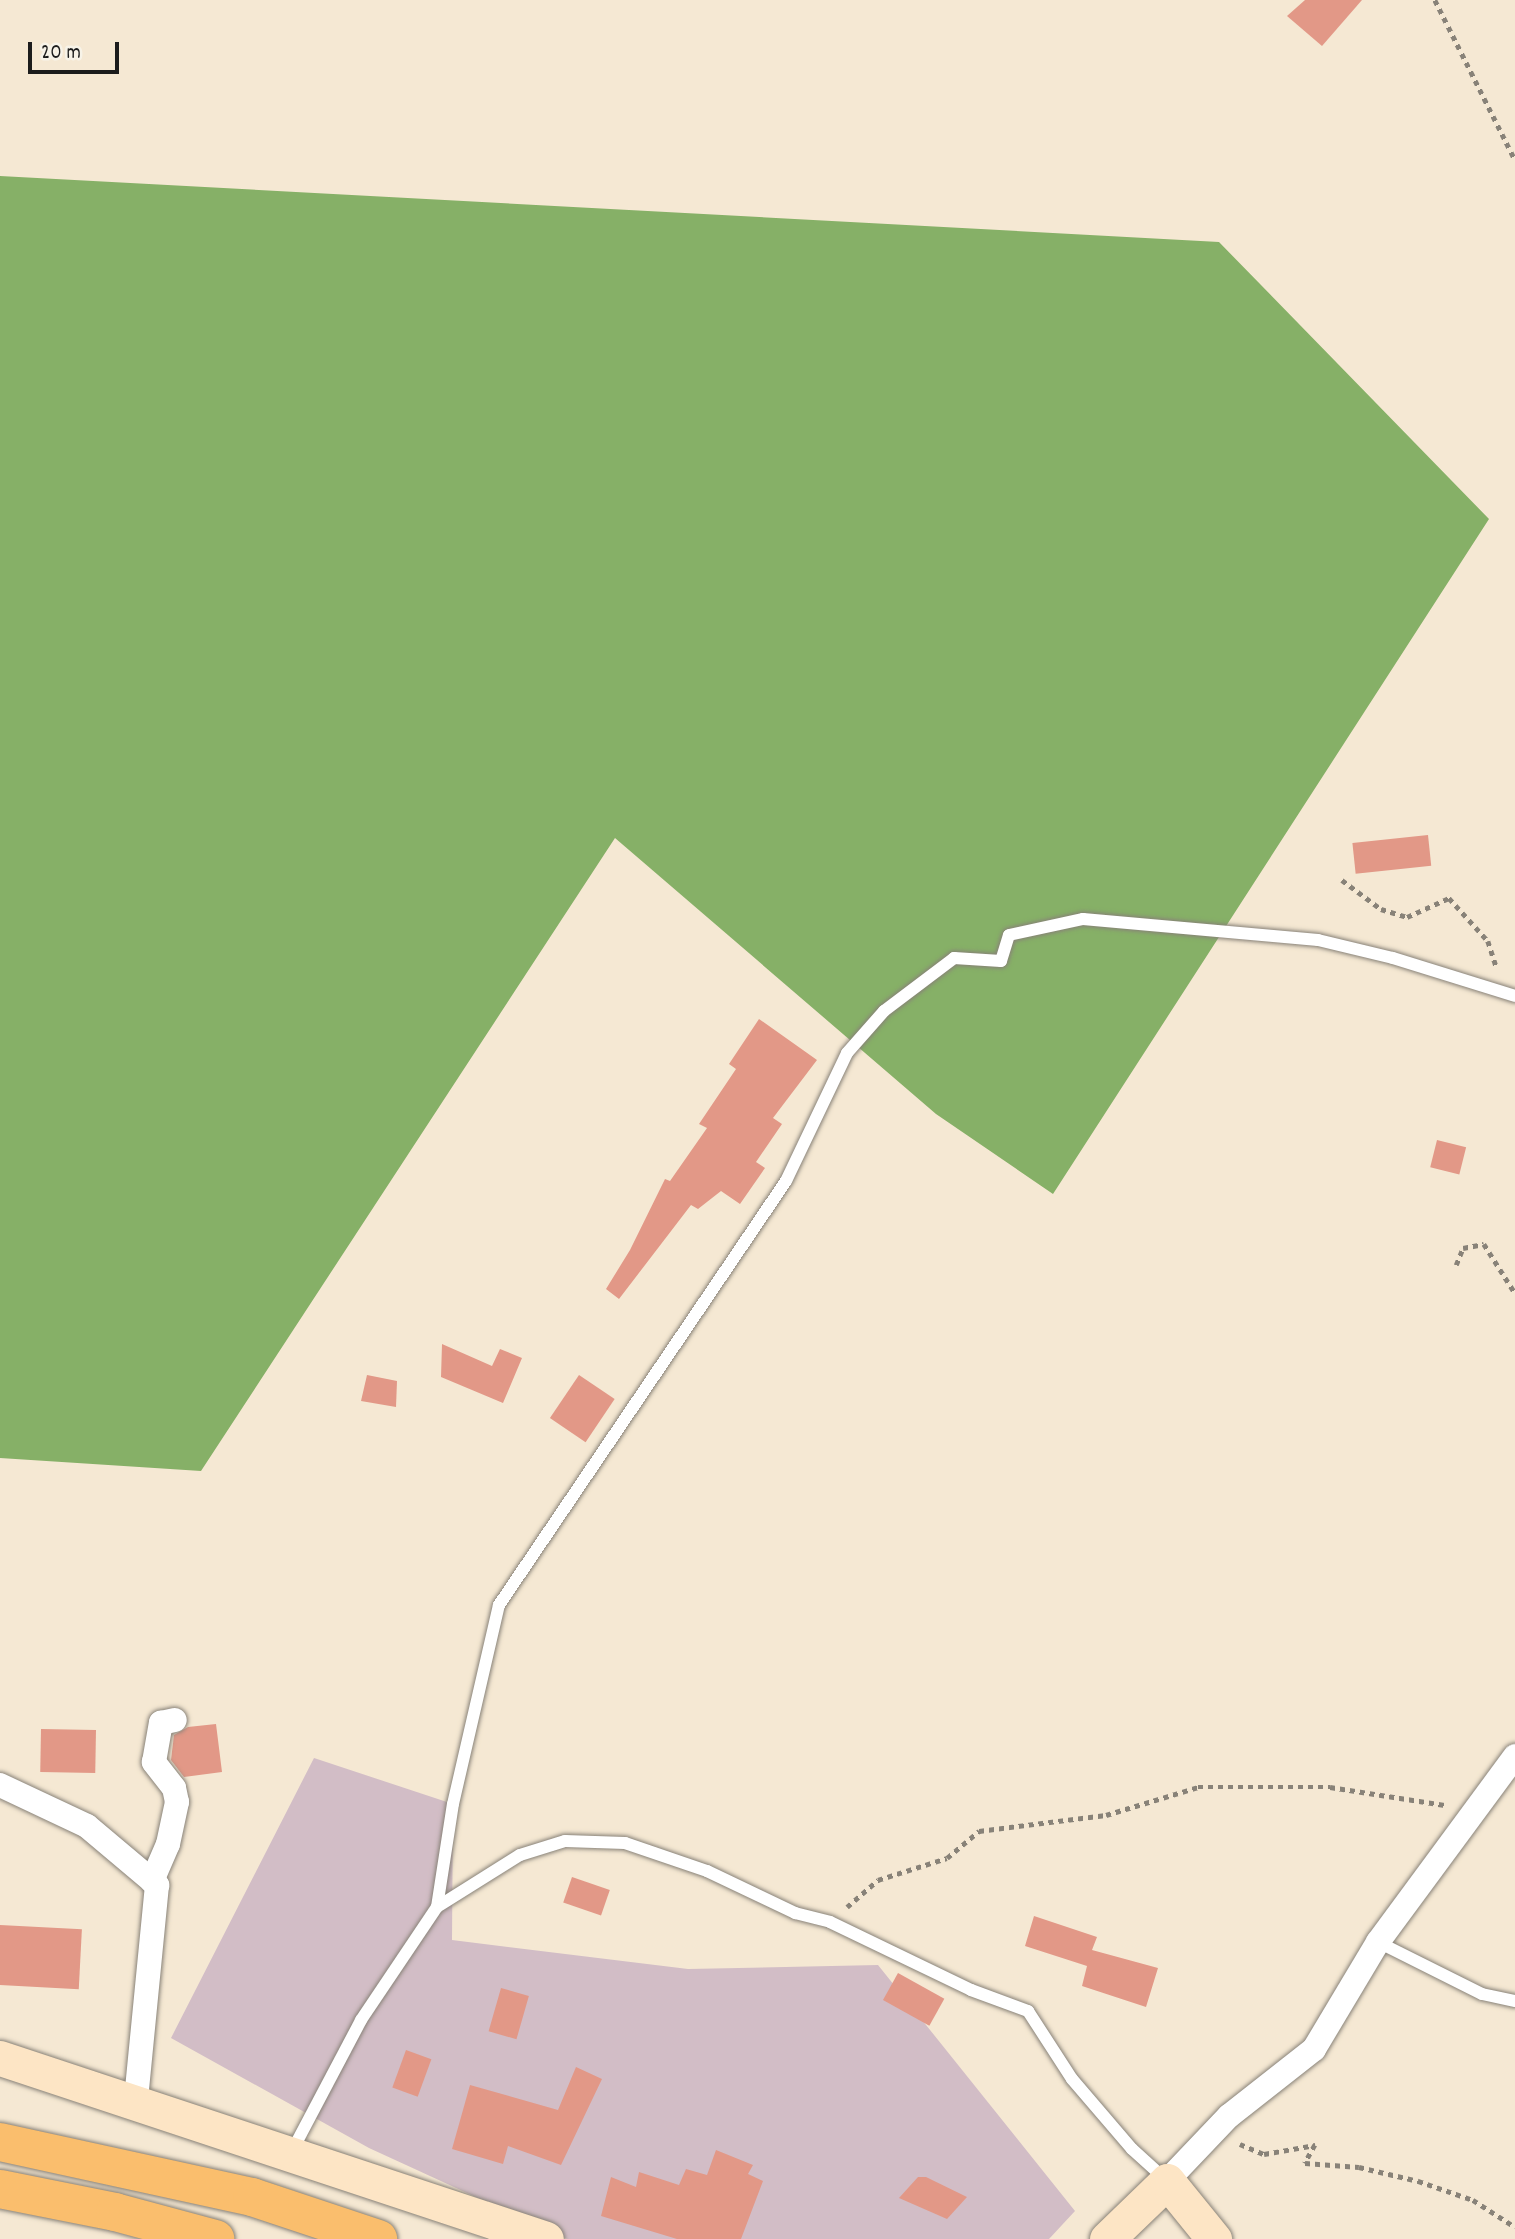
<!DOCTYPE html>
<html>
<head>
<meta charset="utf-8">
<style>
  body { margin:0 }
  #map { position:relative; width:1515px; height:2239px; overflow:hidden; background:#f5e8d3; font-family:Dekko,sans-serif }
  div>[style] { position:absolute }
  .industrial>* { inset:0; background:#d2bdc6 }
  .forest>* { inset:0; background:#86b067 }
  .building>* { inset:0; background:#e29887; transform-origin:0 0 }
  .path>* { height:4.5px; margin-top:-2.25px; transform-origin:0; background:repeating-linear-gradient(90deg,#888278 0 5px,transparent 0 10px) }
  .roads { filter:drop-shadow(0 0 2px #888278) drop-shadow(0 0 2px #888278) }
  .lane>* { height:12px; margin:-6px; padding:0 6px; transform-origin:6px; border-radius:6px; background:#fff }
  .street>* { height:24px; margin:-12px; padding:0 12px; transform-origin:12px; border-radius:12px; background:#fff }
  .secondary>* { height:35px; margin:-17.5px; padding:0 17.5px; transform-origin:17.5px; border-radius:17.5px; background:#fde5c5 }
  .highway>* { height:38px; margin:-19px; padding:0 19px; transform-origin:19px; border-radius:19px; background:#fabe6d }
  span { translate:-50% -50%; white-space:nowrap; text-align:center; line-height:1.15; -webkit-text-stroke:6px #f7f3e8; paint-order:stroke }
  .scale { position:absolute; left:28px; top:42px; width:91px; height:32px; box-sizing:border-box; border:4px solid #1c1c1c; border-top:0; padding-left:9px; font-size:21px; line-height:24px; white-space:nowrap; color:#1c1c1c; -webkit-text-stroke:5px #f7f3e8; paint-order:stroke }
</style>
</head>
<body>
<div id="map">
  <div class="industrial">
    <div style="clip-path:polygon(314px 1758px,453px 1804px,452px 1940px,688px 1969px,878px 1965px,1075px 2211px,1049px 2239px,567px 2239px,369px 2148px,171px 2038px)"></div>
  </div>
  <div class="forest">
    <div style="clip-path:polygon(0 176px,1219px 242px,1489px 519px,1053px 1194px,936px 1114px,615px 838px,201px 1471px,0 1458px)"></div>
  </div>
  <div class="building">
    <div style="clip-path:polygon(1305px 0,1362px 0,1322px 46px,1287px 16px)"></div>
    <div style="left:1428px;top:835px;width:31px;height:76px;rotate:84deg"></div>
    <div style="clip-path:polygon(759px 1019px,817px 1060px,773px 1118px,782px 1124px,756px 1162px,765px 1168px,740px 1204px,721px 1191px,698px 1209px,691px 1205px,619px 1299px,606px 1289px,630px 1250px,665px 1179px,670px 1181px,707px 1128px,699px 1124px,736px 1069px,729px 1064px)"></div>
    <div style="left:1437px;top:1140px;width:30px;height:28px;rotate:14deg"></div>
    <div style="clip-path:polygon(442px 1344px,492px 1366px,500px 1349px,522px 1358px,503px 1403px,441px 1377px)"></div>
    <div style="clip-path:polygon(367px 1375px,397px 1381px,396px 1407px,361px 1401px)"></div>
    <div style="left:579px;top:1375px;width:43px;height:52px;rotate:34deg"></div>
    <div style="clip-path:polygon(216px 1724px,222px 1772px,184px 1777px,171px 1760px,174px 1735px,188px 1727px)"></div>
    <div style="left:41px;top:1729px;width:55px;height:43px;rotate:1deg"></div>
    <div style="left:572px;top:1877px;width:40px;height:27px;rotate:19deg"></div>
    <div style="clip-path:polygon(1034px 1916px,1097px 1937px,1092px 1950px,1158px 1968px,1146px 2007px,1082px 1986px,1087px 1966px,1025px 1946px)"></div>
    <div style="left:0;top:1925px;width:82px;height:60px;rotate:3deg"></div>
    <div style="left:898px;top:1973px;width:53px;height:31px;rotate:29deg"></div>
    <div style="left:501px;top:1988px;width:29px;height:45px;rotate:16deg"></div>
    <div style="left:406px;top:2050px;width:27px;height:40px;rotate:20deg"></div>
    <div style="clip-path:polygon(576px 2067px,602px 2079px,561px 2165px,508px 2146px,503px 2164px,452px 2149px,470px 2085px,558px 2110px)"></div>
    <div style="clip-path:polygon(716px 2150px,753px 2165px,748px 2174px,763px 2181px,741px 2239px,677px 2239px,601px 2216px,611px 2177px,636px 2187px,639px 2172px,679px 2185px,686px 2169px,707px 2175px)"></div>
    <div style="clip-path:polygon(918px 2177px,926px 2177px,967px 2197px,947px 2219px,899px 2198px)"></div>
  </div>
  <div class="path">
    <div style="left:1435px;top:0;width:179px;rotate:63.4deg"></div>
    <div style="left:1342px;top:880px;width:49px;rotate:36.6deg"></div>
    <div style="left:1381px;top:909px;width:27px;rotate:17deg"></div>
    <div style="left:1407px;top:917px;width:46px;rotate:-24.3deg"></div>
    <div style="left:1449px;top:898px;width:58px;rotate:47.8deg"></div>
    <div style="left:1488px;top:941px;width:28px;rotate:72deg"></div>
    <div style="left:1456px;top:1265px;width:18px;rotate:-68deg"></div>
    <div style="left:1463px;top:1248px;width:21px;rotate:-11deg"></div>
    <div style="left:1484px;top:1244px;width:58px;rotate:57.7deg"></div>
    <div style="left:847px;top:1907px;width:41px;rotate:-41.1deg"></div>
    <div style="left:878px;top:1880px;width:72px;rotate:-17.7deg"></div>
    <div style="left:947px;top:1858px;width:42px;rotate:-40.2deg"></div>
    <div style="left:979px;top:1831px;width:128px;rotate:-7.2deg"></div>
    <div style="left:1106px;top:1815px;width:96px;rotate:-16.9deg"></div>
    <div style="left:1198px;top:1787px;width:132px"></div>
    <div style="left:1330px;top:1787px;width:116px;rotate:8.9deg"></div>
    <div style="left:1240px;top:2144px;width:26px;rotate:23deg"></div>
    <div style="left:1264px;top:2154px;width:52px;rotate:-10deg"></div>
    <div style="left:1315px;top:2145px;width:21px;rotate:119deg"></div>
    <div style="left:1305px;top:2163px;width:54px;rotate:4.2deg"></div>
    <div style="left:1359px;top:2167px;width:61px;rotate:13.3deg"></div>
    <div style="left:1418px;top:2181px;width:58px;rotate:19.1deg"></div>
    <div style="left:1473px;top:2200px;width:50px;rotate:32.7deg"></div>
  </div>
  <div class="roads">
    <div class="lane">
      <div style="left:437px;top:1907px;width:104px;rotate:-81.2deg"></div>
      <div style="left:453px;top:1804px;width:204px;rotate:-77deg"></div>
      <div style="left:499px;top:1605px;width:512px;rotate:-55.91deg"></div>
      <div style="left:786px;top:1181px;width:142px;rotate:-64.5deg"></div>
      <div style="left:847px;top:1053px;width:56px;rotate:-48.6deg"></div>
      <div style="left:884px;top:1011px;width:88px;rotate:-37.1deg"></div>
      <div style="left:954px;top:958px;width:47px;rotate:3.7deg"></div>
      <div style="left:1001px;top:961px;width:27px;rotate:-73deg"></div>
      <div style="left:1009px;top:935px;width:76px;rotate:-12.2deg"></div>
      <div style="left:1083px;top:919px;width:236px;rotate:5.1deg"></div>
      <div style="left:1318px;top:940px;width:77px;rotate:13.5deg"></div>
      <div style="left:1393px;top:958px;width:128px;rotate:17.3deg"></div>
      <div style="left:1378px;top:1942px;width:116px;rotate:26.6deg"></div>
      <div style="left:1482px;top:1994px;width:34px;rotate:12deg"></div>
      <div style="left:291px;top:2153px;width:150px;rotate:-62.2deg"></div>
      <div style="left:361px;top:2020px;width:136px;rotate:-56.1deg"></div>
      <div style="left:437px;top:1907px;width:98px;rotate:-32.1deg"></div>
      <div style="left:520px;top:1855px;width:47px;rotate:-17.3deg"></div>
      <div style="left:565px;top:1841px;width:60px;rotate:1.9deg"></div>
      <div style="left:625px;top:1843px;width:87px;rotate:18.9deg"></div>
      <div style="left:707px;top:1871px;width:98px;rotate:25.5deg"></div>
      <div style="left:795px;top:1913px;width:36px;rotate:14deg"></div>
      <div style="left:830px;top:1922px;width:157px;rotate:25.7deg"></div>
      <div style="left:971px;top:1990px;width:61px;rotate:20.2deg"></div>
      <div style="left:1028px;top:2011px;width:81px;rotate:57.1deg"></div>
      <div style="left:1072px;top:2079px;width:92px;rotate:49.4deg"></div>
      <div style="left:1132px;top:2149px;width:43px;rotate:42.2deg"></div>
    </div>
    <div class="street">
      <div style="left:0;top:1785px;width:96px;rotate:25.2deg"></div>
      <div style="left:87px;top:1826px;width:92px;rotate:40.1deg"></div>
      <div style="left:157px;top:1885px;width:216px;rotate:95.6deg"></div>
      <div style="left:152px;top:1881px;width:40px;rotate:-66.6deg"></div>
      <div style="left:168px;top:1844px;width:43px;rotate:-77.9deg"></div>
      <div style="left:177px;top:1802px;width:14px;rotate:-102deg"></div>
      <div style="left:174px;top:1788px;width:33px;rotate:-128deg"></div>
      <div style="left:154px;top:1762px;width:40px;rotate:-80deg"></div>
      <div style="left:161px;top:1723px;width:14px;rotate:-12deg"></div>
      <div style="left:1167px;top:2181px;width:90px;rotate:-46.4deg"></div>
      <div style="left:1229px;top:2116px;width:108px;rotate:-38.2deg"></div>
      <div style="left:1314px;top:2049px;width:125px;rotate:-59.1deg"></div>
      <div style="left:1378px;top:1942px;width:231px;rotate:-53.6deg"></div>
    </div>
    <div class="secondary">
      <div style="left:0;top:2058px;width:575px;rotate:18.34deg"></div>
      <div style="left:1107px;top:2239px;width:83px;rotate:-44deg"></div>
      <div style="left:1167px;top:2181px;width:75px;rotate:51deg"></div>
    </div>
    <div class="highway">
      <div style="left:0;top:2142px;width:258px;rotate:12.3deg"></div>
      <div style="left:252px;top:2197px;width:133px;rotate:18.4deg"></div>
      <div style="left:0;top:2189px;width:117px;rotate:11.3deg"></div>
      <div style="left:115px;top:2212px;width:104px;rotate:15.1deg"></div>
    </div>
  </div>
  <div class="scale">20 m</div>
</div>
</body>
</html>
